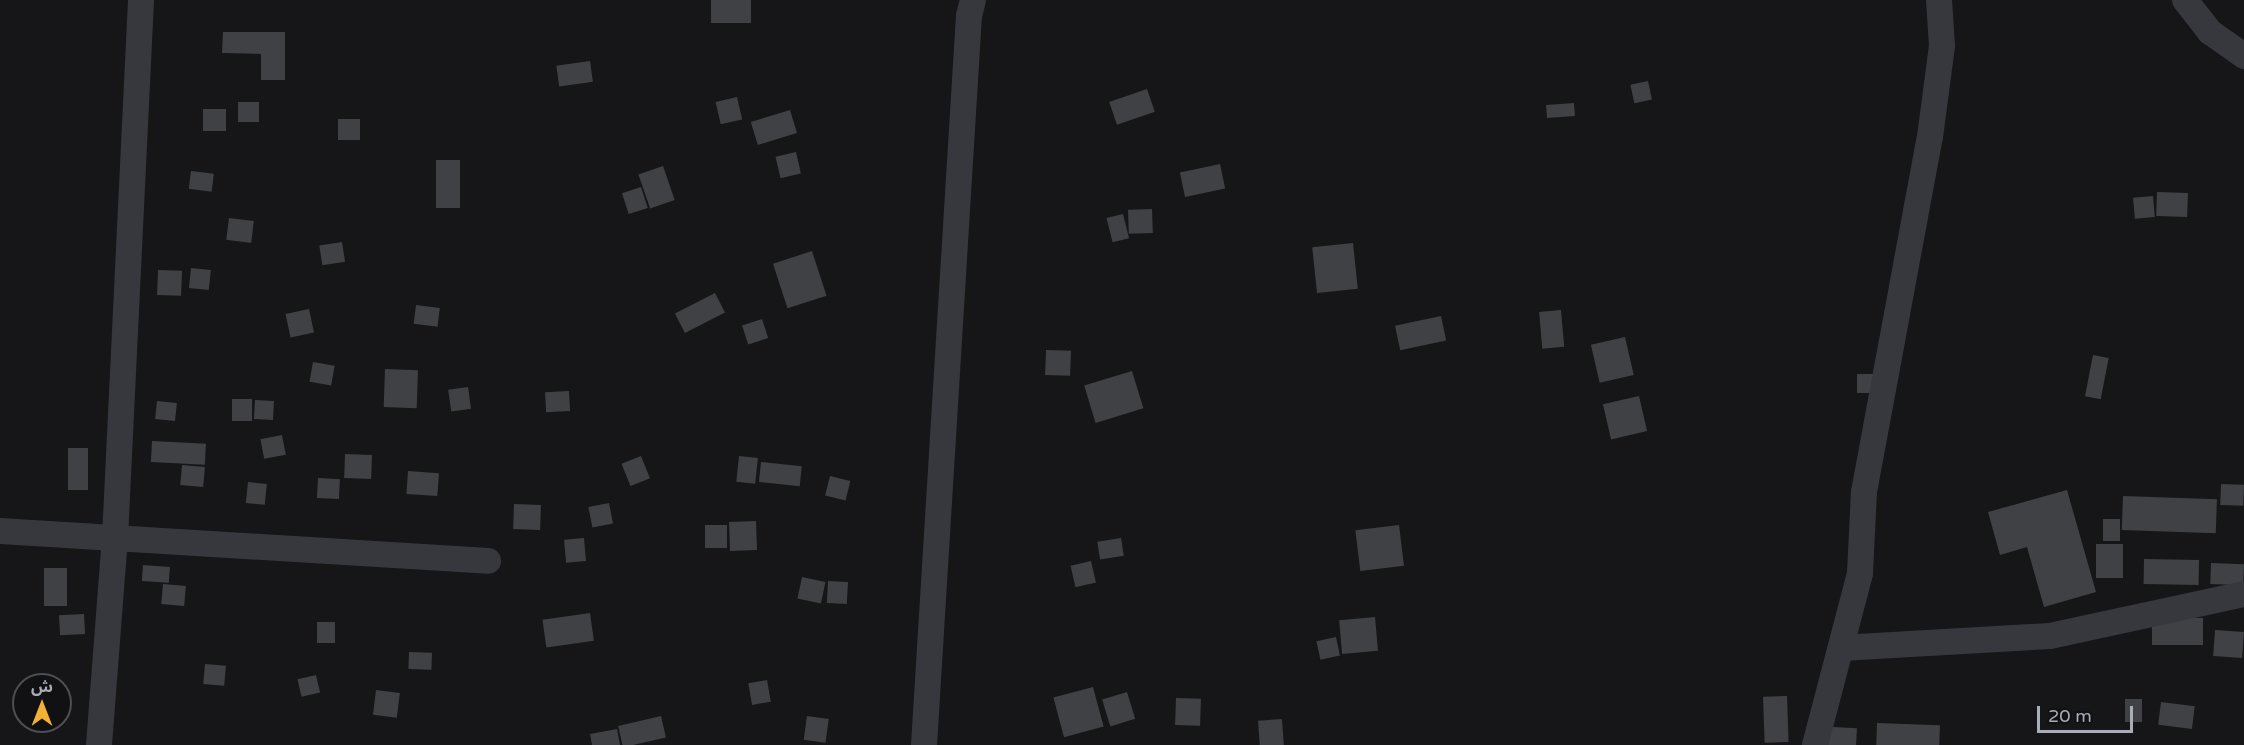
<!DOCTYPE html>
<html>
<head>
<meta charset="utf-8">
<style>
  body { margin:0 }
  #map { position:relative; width:2244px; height:745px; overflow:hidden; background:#161618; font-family:"Varela Round","Noto Sans Arabic",sans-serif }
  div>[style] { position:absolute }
  .building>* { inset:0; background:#404145; transform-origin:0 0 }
  .street>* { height:26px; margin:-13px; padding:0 13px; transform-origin:13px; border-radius:13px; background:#37383d }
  span { translate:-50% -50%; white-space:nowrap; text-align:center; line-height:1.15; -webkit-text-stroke:5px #111113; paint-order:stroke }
  .north { position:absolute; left:12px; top:673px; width:60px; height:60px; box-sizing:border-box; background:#111113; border:2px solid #4d4f55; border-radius:50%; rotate:0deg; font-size:16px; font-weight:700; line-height:24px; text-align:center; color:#a8adb8 }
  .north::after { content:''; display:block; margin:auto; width:21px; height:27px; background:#f2b134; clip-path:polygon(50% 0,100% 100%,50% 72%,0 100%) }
  .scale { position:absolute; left:2037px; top:706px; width:96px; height:27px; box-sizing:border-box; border:3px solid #a8adb8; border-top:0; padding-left:8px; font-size:18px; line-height:21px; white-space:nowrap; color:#a8adb8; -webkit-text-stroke:4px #111113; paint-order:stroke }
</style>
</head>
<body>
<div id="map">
  <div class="building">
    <div style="left:711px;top:0;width:40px;height:23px"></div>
    <div style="clip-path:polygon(223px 32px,285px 32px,285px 80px,261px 80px,261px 54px,222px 53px)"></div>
    <div style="left:590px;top:61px;width:21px;height:34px;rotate:82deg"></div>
    <div style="left:1648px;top:81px;width:19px;height:18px;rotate:78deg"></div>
    <div style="left:1147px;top:89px;width:24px;height:40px;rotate:71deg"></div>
    <div style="left:737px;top:97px;width:23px;height:22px;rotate:77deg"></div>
    <div style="left:238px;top:102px;width:21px;height:20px"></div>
    <div style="left:1574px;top:103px;width:13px;height:28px;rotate:86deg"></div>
    <div style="left:203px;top:109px;width:23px;height:22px"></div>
    <div style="left:790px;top:110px;width:24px;height:41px;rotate:73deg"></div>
    <div style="left:338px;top:119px;width:22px;height:21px"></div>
    <div style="left:796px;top:152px;width:22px;height:21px;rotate:77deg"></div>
    <div style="left:436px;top:160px;width:24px;height:48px"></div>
    <div style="left:1220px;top:164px;width:25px;height:41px;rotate:78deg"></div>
    <div style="left:663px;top:166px;width:36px;height:26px;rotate:71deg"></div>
    <div style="left:191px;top:171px;width:23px;height:18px;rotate:7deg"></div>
    <div style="left:641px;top:187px;width:22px;height:20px;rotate:72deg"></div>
    <div style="left:2157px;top:192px;width:31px;height:24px;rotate:2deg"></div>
    <div style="left:2153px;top:196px;width:21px;height:20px;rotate:85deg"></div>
    <div style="left:1152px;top:209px;width:24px;height:24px;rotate:88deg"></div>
    <div style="left:1123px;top:214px;width:25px;height:17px;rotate:76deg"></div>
    <div style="left:229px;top:218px;width:25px;height:22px;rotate:7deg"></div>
    <div style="left:342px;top:242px;width:20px;height:23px;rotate:81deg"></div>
    <div style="left:1353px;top:243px;width:46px;height:41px;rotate:84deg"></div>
    <div style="left:812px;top:251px;width:47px;height:41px;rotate:72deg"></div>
    <div style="left:191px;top:268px;width:20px;height:20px;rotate:6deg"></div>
    <div style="left:158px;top:270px;width:24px;height:25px;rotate:2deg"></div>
    <div style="left:715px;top:293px;width:22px;height:45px;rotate:63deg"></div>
    <div style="left:416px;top:305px;width:24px;height:19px;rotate:7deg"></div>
    <div style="left:309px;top:309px;width:24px;height:24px;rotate:78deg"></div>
    <div style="left:1561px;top:310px;width:37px;height:22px;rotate:85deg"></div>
    <div style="left:1441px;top:316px;width:25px;height:47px;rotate:78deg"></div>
    <div style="left:762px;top:319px;width:20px;height:21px;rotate:72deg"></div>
    <div style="left:1625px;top:337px;width:39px;height:35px;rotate:77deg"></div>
    <div style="left:1046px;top:350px;width:25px;height:25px;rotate:2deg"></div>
    <div style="left:2093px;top:355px;width:16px;height:42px;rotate:11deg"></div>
    <div style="left:313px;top:362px;width:22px;height:20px;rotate:10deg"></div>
    <div style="left:385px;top:369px;width:33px;height:38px;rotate:2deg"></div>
    <div style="left:1132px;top:371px;width:39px;height:50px;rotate:73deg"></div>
    <div style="left:1857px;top:374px;width:20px;height:19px"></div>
    <div style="left:468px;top:387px;width:22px;height:20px;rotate:82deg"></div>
    <div style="left:569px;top:391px;width:20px;height:24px;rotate:87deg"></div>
    <div style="left:1639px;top:396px;width:36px;height:37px;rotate:77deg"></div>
    <div style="left:232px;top:399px;width:20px;height:22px"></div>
    <div style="left:255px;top:400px;width:19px;height:19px;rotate:3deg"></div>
    <div style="left:157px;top:401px;width:20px;height:18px;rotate:6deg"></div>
    <div style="left:282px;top:435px;width:20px;height:22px;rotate:79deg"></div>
    <div style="left:152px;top:441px;width:54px;height:21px;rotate:3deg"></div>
    <div style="left:68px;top:448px;width:20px;height:42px"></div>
    <div style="left:345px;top:454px;width:27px;height:24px;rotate:2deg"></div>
    <div style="left:641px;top:456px;width:24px;height:21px;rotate:68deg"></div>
    <div style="left:739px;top:456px;width:19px;height:26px;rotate:6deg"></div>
    <div style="left:761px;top:462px;width:41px;height:20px;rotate:6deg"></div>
    <div style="left:182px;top:465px;width:23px;height:20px;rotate:5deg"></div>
    <div style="left:408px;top:471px;width:31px;height:23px;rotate:4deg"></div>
    <div style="left:830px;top:476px;width:21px;height:20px;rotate:14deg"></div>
    <div style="left:318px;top:478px;width:22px;height:20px;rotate:3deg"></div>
    <div style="left:248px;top:482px;width:19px;height:21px;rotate:6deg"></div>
    <div style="left:2221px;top:484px;width:23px;height:21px;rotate:2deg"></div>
    <div style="clip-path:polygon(2067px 490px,2096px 592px,2044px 607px,2027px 547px,2000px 555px,1988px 512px)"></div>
    <div style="left:2123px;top:496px;width:94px;height:34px;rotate:2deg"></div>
    <div style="left:609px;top:503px;width:21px;height:21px;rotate:79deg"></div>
    <div style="left:514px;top:504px;width:27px;height:25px;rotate:2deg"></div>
    <div style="left:2103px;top:519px;width:17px;height:22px"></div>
    <div style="left:756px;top:521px;width:29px;height:27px;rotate:88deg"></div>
    <div style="left:705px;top:525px;width:22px;height:23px"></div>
    <div style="left:1399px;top:525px;width:41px;height:44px;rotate:83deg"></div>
    <div style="left:584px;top:538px;width:23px;height:20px;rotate:85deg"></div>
    <div style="left:1121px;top:538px;width:18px;height:24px;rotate:81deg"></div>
    <div style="left:2096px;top:544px;width:27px;height:34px"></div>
    <div style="left:2144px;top:559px;width:55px;height:25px;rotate:1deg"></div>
    <div style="left:1091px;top:561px;width:22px;height:21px;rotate:77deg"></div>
    <div style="left:2211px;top:563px;width:33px;height:21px;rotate:2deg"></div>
    <div style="left:143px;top:565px;width:27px;height:16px;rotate:4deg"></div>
    <div style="left:44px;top:568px;width:23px;height:38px"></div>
    <div style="left:802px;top:577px;width:24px;height:22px;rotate:12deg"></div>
    <div style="left:828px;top:581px;width:20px;height:22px;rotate:3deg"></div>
    <div style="left:163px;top:584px;width:23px;height:20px;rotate:5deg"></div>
    <div style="left:590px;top:613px;width:28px;height:48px;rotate:82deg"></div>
    <div style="left:84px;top:614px;width:20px;height:25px;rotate:87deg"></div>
    <div style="left:1375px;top:617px;width:34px;height:36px;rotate:85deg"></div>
    <div style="left:2203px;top:618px;width:27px;height:51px;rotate:90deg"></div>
    <div style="left:317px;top:622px;width:18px;height:21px"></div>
    <div style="left:2215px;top:630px;width:29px;height:26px;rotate:4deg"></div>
    <div style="left:1336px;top:637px;width:19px;height:20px;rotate:78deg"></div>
    <div style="left:409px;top:652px;width:23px;height:17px;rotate:2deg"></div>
    <div style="left:205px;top:664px;width:21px;height:20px;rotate:5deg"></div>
    <div style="left:316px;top:675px;width:18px;height:19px;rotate:77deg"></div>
    <div style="left:767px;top:680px;width:22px;height:19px;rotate:80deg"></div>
    <div style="left:1093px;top:687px;width:41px;height:41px;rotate:75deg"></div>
    <div style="left:376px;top:690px;width:24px;height:25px;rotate:7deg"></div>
    <div style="left:1127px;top:692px;width:28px;height:26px;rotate:73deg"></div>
    <div style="left:1787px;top:696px;width:46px;height:24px;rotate:88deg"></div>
    <div style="left:1176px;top:698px;width:25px;height:27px;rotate:2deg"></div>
    <div style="left:2125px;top:699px;width:17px;height:23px"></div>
    <div style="left:2161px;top:702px;width:34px;height:23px;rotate:7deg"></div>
    <div style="left:661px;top:716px;width:22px;height:44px;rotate:77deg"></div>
    <div style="left:807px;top:716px;width:22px;height:24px;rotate:8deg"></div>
    <div style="left:1282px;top:719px;width:26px;height:24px;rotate:86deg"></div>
    <div style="left:1877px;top:723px;width:63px;height:22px;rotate:2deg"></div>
    <div style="left:1814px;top:726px;width:43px;height:19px;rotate:3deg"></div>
    <div style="clip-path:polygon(617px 729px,620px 745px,592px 745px,590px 734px)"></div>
  </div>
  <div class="street">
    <div style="left:2185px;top:0;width:41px;rotate:52deg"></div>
    <div style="left:2210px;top:32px;width:42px;rotate:35.2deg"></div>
    <div style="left:0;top:531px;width:489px;rotate:3.5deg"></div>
    <div style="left:1841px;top:648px;width:209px;rotate:-3.3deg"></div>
    <div style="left:2050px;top:636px;width:198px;rotate:-12.2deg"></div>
    <div style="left:99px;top:745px;width:208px;rotate:-85.6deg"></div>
    <div style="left:115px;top:538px;width:539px;rotate:-87.23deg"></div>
    <div style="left:924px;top:745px;width:730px;rotate:-86.47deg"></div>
    <div style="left:969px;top:16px;width:16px;rotate:-76deg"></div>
    <div style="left:1815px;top:745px;width:178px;rotate:-75.3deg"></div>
    <div style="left:1860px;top:573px;width:81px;rotate:-87.2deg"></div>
    <div style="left:1864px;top:492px;width:361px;rotate:-79.5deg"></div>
    <div style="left:1930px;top:137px;width:92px;rotate:-82.5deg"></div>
    <div style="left:1942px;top:46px;width:46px;rotate:-93.7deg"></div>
  </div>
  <div class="north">ش</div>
  <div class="scale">20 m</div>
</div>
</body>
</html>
